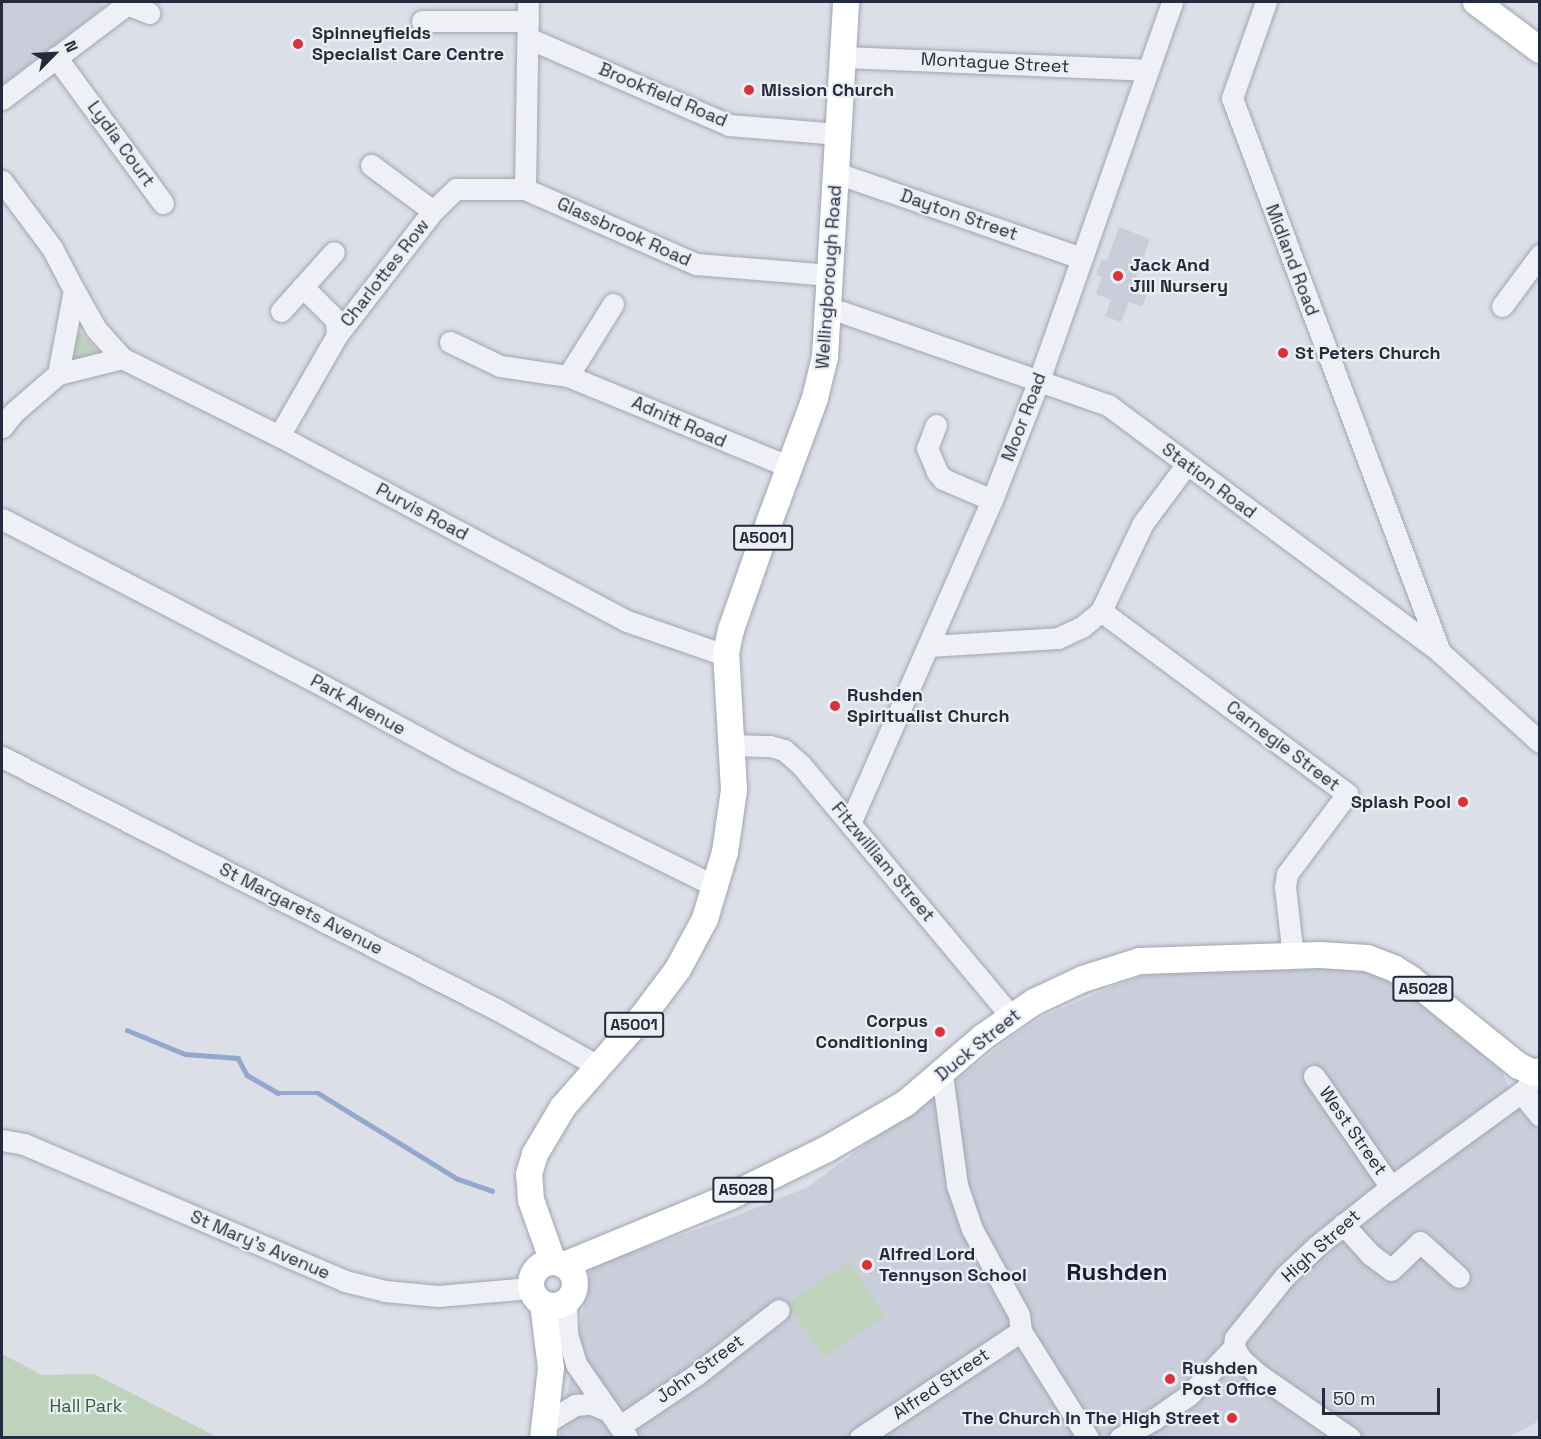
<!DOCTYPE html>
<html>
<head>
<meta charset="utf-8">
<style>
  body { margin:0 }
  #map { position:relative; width:1541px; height:1439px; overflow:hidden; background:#dcdfe8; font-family:"Space Grotesk",sans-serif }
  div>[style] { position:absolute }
  .built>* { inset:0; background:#c9ceda }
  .green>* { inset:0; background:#bfd2bc; transform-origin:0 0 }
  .stream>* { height:4.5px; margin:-2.25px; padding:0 2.25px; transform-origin:2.25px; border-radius:2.25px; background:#92a8cc }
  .roads { filter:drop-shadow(0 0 2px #a1a5b2) drop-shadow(0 0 2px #a1a5b2) }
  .minor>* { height:21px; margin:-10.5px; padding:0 10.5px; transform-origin:10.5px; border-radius:10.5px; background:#eff0f6 }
  .major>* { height:26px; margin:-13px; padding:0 13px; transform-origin:13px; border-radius:13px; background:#fff }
  .major>.ring { margin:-13px; padding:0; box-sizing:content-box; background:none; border:26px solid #fff; border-radius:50% }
  .dots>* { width:16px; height:16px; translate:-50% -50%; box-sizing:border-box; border:3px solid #ebeef5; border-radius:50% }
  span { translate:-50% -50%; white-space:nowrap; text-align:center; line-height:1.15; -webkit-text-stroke:4.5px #ebeef5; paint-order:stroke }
  .shield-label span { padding:2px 4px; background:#ebeef5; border:2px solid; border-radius:4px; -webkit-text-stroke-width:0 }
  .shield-label { font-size:16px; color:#242b3f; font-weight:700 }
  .poi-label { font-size:18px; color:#242b3f; font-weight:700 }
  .left { translate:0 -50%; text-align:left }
  .right { translate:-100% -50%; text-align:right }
  .street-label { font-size:18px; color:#242b3f }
  .park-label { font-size:18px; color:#345c30 }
  .district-label { font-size:24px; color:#171c30; font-weight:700 }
  .frame { position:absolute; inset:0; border:3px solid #242b3f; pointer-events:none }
  .north { position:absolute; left:24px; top:24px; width:60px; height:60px; -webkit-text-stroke:4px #ebeef5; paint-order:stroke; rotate:66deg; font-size:16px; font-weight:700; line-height:24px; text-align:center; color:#242b3f }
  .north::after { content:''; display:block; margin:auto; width:21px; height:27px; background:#242b3f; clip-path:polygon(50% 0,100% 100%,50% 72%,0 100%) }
  .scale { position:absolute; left:1322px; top:1388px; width:118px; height:27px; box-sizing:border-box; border:3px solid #242b3f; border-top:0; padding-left:8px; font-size:18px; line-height:21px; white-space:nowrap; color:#242b3f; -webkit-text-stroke:4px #ebeef5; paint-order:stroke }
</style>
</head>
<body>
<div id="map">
  <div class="built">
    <div style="clip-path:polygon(2px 2px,100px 2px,104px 7px,2px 85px)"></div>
    <div style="clip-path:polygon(1119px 227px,1150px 239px,1136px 278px,1151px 284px,1142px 307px,1129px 302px,1121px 322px,1105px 316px,1111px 300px,1096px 294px,1102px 277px,1096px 274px,1102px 259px,1107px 260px)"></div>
    <div style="clip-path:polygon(1352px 962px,1396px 983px,1502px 1071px,1518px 1108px,1539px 1131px,1539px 1418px,1535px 1423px,1509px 1437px,559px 1438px,591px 1266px,733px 1217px,808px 1187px,868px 1142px,915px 1112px,1013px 1036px,1044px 1016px,1114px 986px,1149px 974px)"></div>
  </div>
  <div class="green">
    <div style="clip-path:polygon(81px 333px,99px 352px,71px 362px,76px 334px)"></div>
    <div style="left:849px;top:1262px;width:65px;height:74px;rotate:56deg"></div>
    <div style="clip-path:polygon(2px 1354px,42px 1375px,94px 1374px,217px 1437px,2px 1437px)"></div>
  </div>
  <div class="stream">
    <div style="left:127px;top:1030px;width:63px;rotate:22.5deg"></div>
    <div style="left:185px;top:1054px;width:53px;rotate:4.3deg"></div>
    <div style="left:238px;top:1058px;width:19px;rotate:62deg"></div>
    <div style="left:247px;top:1075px;width:36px;rotate:30deg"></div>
    <div style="left:278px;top:1093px;width:40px"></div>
    <div style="left:318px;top:1093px;width:164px;rotate:31.6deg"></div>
    <div style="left:458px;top:1179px;width:36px;rotate:19deg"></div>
  </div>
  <div class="roads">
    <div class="minor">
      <div style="left:1266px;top:2px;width:102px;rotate:109.5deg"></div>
      <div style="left:1232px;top:98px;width:592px;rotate:69.42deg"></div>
      <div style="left:127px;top:4px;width:24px;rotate:22deg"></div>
      <div style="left:422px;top:21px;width:106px"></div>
      <div style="left:528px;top:38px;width:219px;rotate:23.4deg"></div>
      <div style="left:729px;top:125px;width:110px;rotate:4.7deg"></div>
      <div style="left:56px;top:57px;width:181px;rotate:53.8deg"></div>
      <div style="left:843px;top:57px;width:304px;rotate:2.4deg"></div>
      <div style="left:2px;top:99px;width:157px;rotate:-37.2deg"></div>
      <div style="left:127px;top:4px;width:2px;rotate:-117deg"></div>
      <div style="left:371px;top:165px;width:77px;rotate:36.6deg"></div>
      <div style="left:433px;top:211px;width:32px;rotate:-44deg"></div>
      <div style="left:456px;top:189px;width:69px"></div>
      <div style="left:525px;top:189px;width:187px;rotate:23.7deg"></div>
      <div style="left:696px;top:264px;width:135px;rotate:4.7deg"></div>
      <div style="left:836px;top:177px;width:9px;rotate:-6deg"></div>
      <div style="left:845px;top:176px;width:40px;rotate:18.9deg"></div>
      <div style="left:883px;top:189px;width:210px;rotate:19.2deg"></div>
      <div style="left:2px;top:181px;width:84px;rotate:53.3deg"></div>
      <div style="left:52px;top:248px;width:47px;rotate:62.4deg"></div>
      <div style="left:74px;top:290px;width:86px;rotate:100.8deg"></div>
      <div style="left:58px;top:374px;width:60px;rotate:139.1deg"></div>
      <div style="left:13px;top:413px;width:18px;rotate:128deg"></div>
      <div style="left:525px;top:189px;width:187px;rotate:-89.1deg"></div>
      <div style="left:74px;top:290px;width:45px;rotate:60.6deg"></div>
      <div style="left:96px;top:329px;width:39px;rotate:48deg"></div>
      <div style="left:1502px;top:306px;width:64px;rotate:-53.3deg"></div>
      <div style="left:829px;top:310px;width:13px;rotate:9deg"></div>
      <div style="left:842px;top:312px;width:282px;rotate:19.3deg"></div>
      <div style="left:1108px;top:405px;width:414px;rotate:36.6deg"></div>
      <div style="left:1440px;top:652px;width:135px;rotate:42deg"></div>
      <div style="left:281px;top:311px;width:79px;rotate:-48.1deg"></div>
      <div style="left:337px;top:335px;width:157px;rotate:-52.3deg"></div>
      <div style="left:450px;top:342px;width:55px;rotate:25.6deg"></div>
      <div style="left:500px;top:366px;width:69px;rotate:8.4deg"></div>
      <div style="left:568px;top:376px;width:240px;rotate:22.3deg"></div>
      <div style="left:58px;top:374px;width:66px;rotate:-14deg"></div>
      <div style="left:122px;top:358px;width:175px;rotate:26.4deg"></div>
      <div style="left:279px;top:436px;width:394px;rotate:28deg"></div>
      <div style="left:627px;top:621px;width:94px;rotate:19.2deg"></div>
      <div style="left:716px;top:652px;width:10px;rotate:6deg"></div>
      <div style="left:568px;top:376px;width:85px;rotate:-58deg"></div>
      <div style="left:936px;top:425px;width:25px;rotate:111deg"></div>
      <div style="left:927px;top:448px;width:26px;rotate:67deg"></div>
      <div style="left:937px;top:472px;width:9px;rotate:49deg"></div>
      <div style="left:943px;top:479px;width:53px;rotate:23.2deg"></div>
      <div style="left:279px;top:436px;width:116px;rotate:-60.1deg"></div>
      <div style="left:337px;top:335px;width:15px;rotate:-94deg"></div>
      <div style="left:336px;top:320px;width:47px;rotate:-135deg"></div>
      <div style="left:2px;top:519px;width:346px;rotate:27.4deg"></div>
      <div style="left:309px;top:678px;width:176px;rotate:28.5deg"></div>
      <div style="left:464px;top:762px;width:282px;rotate:26.3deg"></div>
      <div style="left:1101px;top:611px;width:307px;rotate:36.6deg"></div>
      <div style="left:1347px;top:794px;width:100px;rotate:126.9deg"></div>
      <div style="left:1287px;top:874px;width:13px;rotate:99deg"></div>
      <div style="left:1285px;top:887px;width:69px;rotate:83.4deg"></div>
      <div style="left:929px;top:646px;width:129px;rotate:-3.5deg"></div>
      <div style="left:1058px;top:638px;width:26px;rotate:-25deg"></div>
      <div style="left:1082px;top:627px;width:25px;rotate:-40deg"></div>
      <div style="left:1101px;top:611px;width:98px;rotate:-64.5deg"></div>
      <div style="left:1143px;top:523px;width:72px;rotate:-53.4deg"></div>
      <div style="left:733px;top:745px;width:37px;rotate:2deg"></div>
      <div style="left:770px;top:746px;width:15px;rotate:16deg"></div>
      <div style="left:784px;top:750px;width:23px;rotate:41deg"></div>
      <div style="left:801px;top:765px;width:327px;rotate:50.1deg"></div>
      <div style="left:2px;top:757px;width:555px;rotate:27.03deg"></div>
      <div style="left:496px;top:1009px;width:117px;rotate:29.2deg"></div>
      <div style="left:851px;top:821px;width:351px;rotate:-66.3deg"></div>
      <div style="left:992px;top:500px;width:129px;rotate:-68.6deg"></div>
      <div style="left:1039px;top:380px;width:401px;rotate:-70.6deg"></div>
      <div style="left:942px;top:1074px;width:112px;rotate:82.3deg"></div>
      <div style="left:957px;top:1185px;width:46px;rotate:71.2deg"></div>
      <div style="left:972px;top:1229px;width:98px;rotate:61.3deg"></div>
      <div style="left:1019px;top:1315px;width:16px;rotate:83deg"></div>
      <div style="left:1021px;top:1331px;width:126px;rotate:57.9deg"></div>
      <div style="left:1314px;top:1076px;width:135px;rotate:55.3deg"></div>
      <div style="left:1526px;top:1089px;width:12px;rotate:81deg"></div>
      <div style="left:1528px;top:1101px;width:19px;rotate:51deg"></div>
      <div style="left:2px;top:1140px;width:22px;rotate:10deg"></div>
      <div style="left:24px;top:1144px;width:349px;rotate:23.1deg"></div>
      <div style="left:345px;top:1281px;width:41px;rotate:14deg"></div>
      <div style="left:385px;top:1291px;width:53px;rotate:5.4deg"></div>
      <div style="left:438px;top:1296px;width:93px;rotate:-4.9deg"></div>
      <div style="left:1343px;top:1224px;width:40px;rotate:48deg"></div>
      <div style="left:1370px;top:1254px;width:26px;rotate:37deg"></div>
      <div style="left:1391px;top:1270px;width:40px;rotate:-44deg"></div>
      <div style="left:1420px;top:1242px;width:52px;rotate:41.9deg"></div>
      <div style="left:566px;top:1302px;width:32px;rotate:88deg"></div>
      <div style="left:567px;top:1334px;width:31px;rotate:73deg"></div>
      <div style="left:576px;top:1364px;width:89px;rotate:55.1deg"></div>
      <div style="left:1234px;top:1347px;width:14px;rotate:60deg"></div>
      <div style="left:1241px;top:1359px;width:24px;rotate:42deg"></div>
      <div style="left:1259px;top:1375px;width:111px;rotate:34.7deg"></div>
      <div style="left:547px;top:1422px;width:33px;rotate:-31deg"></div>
      <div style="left:575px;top:1405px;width:16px;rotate:-4deg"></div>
      <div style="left:591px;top:1404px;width:17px;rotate:21deg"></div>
      <div style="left:620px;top:1426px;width:92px;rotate:-33.9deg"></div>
      <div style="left:696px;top:1375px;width:105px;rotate:-38.1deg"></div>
      <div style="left:860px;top:1438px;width:193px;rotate:-33.6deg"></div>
      <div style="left:1120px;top:1438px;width:38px;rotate:-29deg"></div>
      <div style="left:1153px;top:1420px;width:44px;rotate:-34.8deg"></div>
      <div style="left:1189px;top:1395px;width:66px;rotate:-46.8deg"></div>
      <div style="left:1234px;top:1347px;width:9px;rotate:-84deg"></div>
      <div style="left:1235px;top:1338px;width:80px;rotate:-51.1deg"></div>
      <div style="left:1285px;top:1276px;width:45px;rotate:-43.2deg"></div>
      <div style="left:1318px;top:1245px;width:93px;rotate:-38.5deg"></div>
      <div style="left:1391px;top:1187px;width:167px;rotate:-36deg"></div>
      <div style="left:1526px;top:1089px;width:18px;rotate:-63deg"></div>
    </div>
    <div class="major">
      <div style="left:1476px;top:2px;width:80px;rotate:36.9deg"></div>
      <div style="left:553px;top:1262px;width:66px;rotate:-109.5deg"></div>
      <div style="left:531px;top:1200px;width:26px;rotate:-94deg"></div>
      <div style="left:529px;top:1174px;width:21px;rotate:-73deg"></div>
      <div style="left:535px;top:1154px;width:55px;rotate:-59.2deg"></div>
      <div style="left:563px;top:1107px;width:120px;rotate:-48.7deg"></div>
      <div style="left:642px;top:1017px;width:60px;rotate:-53.1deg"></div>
      <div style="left:678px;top:969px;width:57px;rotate:-61.6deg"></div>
      <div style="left:705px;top:919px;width:70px;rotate:-73.4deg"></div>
      <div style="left:725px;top:852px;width:63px;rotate:-81.7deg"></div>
      <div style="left:734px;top:790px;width:137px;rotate:-93.3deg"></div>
      <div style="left:726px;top:653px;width:24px;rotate:-78deg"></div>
      <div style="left:731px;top:630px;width:88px;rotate:-70.7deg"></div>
      <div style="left:760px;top:547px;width:159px;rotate:-69.7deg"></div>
      <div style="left:815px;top:398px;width:42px;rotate:-76.3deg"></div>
      <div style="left:825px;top:357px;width:356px;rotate:-86.6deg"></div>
      <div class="ring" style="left:531px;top:1262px;width:18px;height:18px"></div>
      <div style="left:564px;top:1265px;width:178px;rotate:-22.4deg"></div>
      <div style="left:729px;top:1197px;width:109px;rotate:-26.1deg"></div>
      <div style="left:827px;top:1149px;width:91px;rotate:-30.2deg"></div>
      <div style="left:906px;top:1103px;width:101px;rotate:-40.6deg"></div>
      <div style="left:983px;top:1037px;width:62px;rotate:-34.5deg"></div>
      <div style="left:1034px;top:1002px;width:54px;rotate:-25.1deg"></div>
      <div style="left:1083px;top:979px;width:60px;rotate:-17.5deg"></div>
      <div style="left:1140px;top:961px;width:180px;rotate:-1.9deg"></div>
      <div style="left:1320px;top:955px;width:47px;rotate:3.7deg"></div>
      <div style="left:1367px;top:958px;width:30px;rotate:21deg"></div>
      <div style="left:1395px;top:969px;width:19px;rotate:32deg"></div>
      <div style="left:1411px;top:979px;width:139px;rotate:38.9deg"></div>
      <div style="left:1519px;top:1066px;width:17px;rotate:25deg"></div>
      <div style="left:1534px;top:1073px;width:6px;rotate:-18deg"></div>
      <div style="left:543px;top:1304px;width:64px;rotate:82.9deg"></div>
      <div style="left:551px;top:1368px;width:70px;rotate:96.5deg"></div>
    </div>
  </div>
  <div class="dots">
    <div style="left:298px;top:44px;background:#db3239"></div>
    <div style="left:749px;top:90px;background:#db3239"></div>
    <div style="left:1118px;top:276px;background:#db3239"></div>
    <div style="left:1283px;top:353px;background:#db3239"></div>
    <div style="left:835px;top:706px;background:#db3239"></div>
    <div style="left:1463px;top:802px;background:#db3239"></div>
    <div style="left:940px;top:1032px;background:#db3239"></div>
    <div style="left:867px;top:1265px;background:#db3239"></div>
    <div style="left:1170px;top:1379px;background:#db3239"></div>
    <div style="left:1232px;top:1418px;background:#db3239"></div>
  </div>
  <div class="shield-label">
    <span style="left:763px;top:538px">A5001</span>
    <span style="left:1423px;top:989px">A5028</span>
    <span style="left:634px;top:1025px">A5001</span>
    <span style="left:743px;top:1190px">A5028</span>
  </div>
  <div class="poi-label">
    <span class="left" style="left:312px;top:44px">Spinneyfields<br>Specialist Care Centre</span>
    <span class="left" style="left:761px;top:90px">Mission Church</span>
    <span class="left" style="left:1130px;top:276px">Jack And<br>Jill Nursery</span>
    <span class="left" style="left:1295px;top:353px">St Peters Church</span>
    <span class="left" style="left:847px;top:706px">Rushden<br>Spiritualist Church</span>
    <span class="right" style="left:1451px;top:802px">Splash Pool</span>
    <span class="right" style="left:928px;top:1032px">Corpus<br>Conditioning</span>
    <span class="left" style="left:879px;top:1265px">Alfred Lord<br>Tennyson School</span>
    <span class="left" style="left:1182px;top:1379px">Rushden<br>Post Office</span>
    <span class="right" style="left:1220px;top:1418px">The Church In The High Street</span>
  </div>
  <div class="street-label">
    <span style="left:995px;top:63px;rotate:3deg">Montague Street</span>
    <span style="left:663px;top:95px;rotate:23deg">Brookfield Road</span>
    <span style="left:121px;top:144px;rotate:54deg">Lydia Court</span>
    <span style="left:959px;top:215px;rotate:19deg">Dayton Street</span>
    <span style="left:624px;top:232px;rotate:24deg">Glassbrook Road</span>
    <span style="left:1292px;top:260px;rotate:69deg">Midland Road</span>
    <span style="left:385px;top:273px;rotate:-52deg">Charlottes Row</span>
    <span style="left:829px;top:277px;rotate:-86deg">Wellingborough Road</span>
    <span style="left:1024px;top:417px;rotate:-69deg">Moor Road</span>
    <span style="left:679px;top:422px;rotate:24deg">Adnitt Road</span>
    <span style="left:1209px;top:481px;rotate:37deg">Station Road</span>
    <span style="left:422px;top:512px;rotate:28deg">Purvis Road</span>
    <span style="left:358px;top:705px;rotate:29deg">Park Avenue</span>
    <span style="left:1283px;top:746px;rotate:37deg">Carnegie Street</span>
    <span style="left:883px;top:862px;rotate:50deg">Fitzwilliam Street</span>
    <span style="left:301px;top:909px;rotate:27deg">St Margarets Avenue</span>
    <span style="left:978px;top:1045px;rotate:-39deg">Duck Street</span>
    <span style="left:1353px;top:1131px;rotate:55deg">West Street</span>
    <span style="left:260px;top:1245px;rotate:23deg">St Mary's Avenue</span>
    <span style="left:1321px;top:1246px;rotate:-42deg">High Street</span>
    <span style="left:700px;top:1369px;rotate:-36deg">John Street</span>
    <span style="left:941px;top:1384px;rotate:-34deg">Alfred Street</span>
  </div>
  <div class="park-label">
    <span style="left:86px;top:1406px">Hall Park</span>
  </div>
  <div class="district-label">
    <span style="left:1117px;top:1272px">Rushden</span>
  </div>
  <div class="frame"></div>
  <div class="north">N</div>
  <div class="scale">50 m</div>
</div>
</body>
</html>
